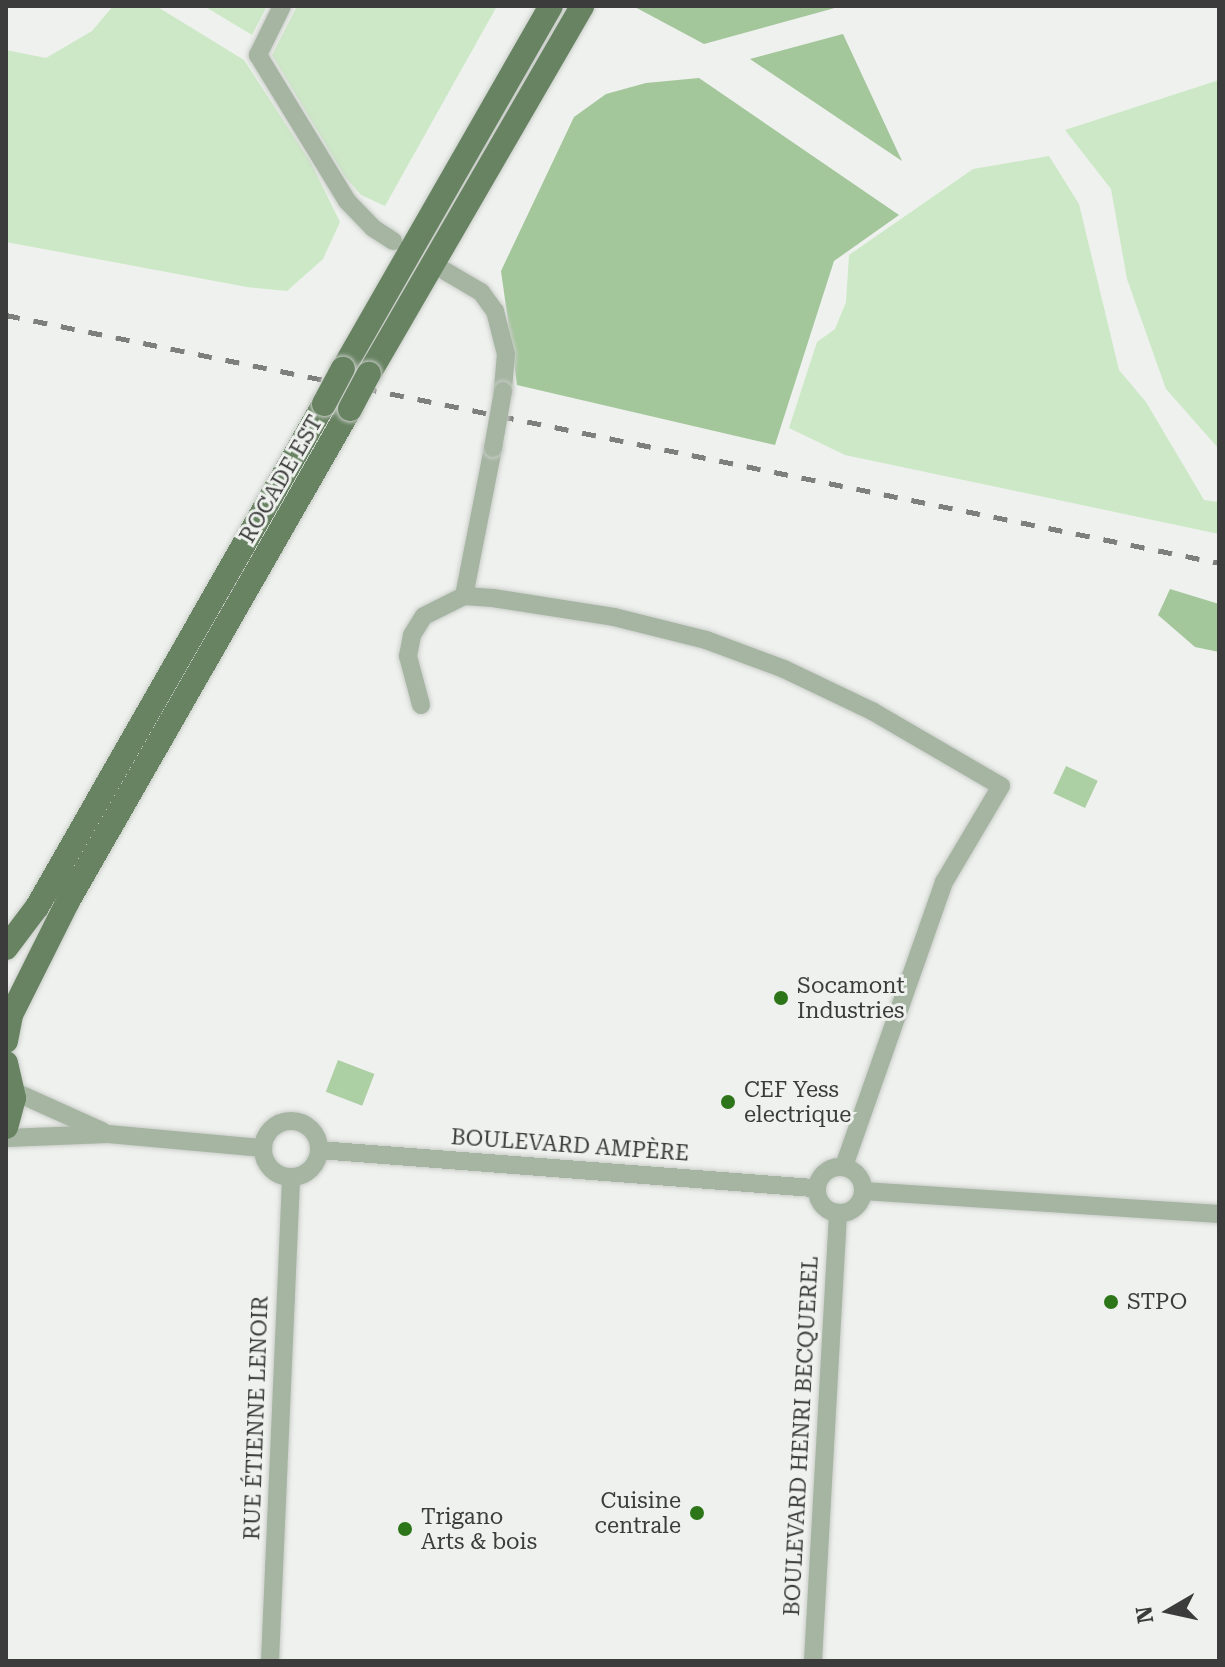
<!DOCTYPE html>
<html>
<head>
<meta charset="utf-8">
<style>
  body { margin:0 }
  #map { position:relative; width:1225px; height:1667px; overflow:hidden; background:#eef1ed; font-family:"Roboto Serif",serif }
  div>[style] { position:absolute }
  .green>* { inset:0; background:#cde8c7 }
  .forest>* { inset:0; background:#a3c69b }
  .water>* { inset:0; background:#accfa4; transform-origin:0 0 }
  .roads { filter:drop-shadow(0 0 2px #cacdc9) drop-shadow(0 0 2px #cacdc9) }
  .minor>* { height:18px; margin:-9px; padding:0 9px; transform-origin:9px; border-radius:9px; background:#a5b5a2 }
  .minor>.ring { margin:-9px; padding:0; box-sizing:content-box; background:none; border:18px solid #a5b5a2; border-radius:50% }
  .major>* { height:24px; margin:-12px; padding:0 12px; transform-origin:12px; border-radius:12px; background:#678361 }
  .rail>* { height:5px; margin-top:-2.5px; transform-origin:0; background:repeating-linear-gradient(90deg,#7d7f7c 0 14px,transparent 0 28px) }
  .bridges { filter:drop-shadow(0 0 2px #cacdc9) drop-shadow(0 0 2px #cacdc9) }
  .minor-bridge>* { height:18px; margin:-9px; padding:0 9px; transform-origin:9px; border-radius:9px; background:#a5b5a2 }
  .major-bridge>* { height:24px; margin:-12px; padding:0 12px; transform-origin:12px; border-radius:12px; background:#678361 }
  .dots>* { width:22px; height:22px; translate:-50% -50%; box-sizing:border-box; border:4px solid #eef1ed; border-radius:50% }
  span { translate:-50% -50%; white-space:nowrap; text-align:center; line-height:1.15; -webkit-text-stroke:6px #eef1ed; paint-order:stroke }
  .street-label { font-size:22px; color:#3b3c3b }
  .poi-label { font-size:22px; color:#3b3c3b }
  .left { translate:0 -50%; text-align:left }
  .right { translate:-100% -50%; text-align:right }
  .frame { position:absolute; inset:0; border:8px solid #3b3c3b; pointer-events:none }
  .north { position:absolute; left:1129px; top:1571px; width:80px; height:80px; -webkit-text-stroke:6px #eef1ed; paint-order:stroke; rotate:261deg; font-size:22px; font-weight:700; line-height:32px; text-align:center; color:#3b3c3b }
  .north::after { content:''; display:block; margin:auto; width:28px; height:36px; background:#3b3c3b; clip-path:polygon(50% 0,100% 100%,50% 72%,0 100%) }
</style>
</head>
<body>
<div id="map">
  <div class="green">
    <div style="clip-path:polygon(113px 6px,156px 6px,244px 60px,311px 163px,340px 222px,323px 259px,287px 291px,247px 287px,6px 242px,6px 50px,46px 58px,92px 31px)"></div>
    <div style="clip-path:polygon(204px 6px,267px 6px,252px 35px)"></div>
    <div style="clip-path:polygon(297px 6px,497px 6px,385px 206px,361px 195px,346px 178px,272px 55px)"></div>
    <div style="clip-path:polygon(1219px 80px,1219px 449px,1166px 389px,1127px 279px,1111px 189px,1065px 130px)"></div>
    <div style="clip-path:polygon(1049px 156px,1079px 204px,1119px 370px,1146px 402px,1204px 500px,1219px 502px,1219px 534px,845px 455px,789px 428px,817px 342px,835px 329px,846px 302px,849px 255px,973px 169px)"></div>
  </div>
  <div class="forest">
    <div style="clip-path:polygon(633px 6px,842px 6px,704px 44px)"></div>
    <div style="clip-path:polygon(843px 34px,902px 161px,750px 59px)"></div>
    <div style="clip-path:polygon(699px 78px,899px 215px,834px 261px,775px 445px,517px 385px,501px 271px,574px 117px,606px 94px,646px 83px)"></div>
    <div style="clip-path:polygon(1170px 589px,1219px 604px,1219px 652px,1195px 647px,1158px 615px)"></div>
  </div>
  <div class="water">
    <div style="left:1066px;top:766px;width:35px;height:30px;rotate:25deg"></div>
    <div style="left:338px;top:1060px;width:39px;height:34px;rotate:21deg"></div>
  </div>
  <div class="roads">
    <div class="minor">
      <div style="left:282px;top:6px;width:55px;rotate:116.1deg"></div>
      <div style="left:258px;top:55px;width:171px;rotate:58.6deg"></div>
      <div style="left:347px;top:201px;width:37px;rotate:46deg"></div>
      <div style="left:373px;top:228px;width:24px;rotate:33deg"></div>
      <div style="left:445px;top:271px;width:42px;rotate:30.3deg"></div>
      <div style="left:481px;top:292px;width:24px;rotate:54deg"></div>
      <div style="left:495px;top:311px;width:44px;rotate:75.7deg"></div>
      <div style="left:506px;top:354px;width:37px;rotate:95deg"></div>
      <div style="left:464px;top:596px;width:151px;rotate:-78.9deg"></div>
      <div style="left:421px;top:705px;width:51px;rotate:-104.9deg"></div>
      <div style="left:408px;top:656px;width:21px;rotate:-79deg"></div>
      <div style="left:412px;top:635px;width:22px;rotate:-58deg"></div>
      <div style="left:424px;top:616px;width:45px;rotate:-26.6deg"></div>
      <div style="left:464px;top:596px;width:29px;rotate:4deg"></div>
      <div style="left:493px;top:598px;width:122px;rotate:8.9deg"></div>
      <div style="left:614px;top:617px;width:95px;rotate:14deg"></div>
      <div style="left:706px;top:640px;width:83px;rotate:20.4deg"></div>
      <div style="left:784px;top:669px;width:98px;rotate:25.5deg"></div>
      <div style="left:872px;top:711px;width:149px;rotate:30.2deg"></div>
      <div style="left:1001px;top:786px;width:112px;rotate:120.7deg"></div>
      <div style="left:944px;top:882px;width:301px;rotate:109.4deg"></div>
      <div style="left:13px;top:1091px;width:98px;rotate:24.2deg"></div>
      <div class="ring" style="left:263px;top:1121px;width:38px;height:38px"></div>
      <div style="left:6px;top:1138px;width:102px;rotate:-2.2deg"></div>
      <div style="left:108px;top:1134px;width:156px;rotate:5.2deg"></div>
      <div style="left:319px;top:1150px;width:499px;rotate:4.4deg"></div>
      <div class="ring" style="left:817px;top:1167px;width:28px;height:28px"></div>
      <div style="left:863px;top:1191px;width:357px;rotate:3.7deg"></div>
      <div style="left:270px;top:1661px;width:484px;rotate:-87.5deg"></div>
      <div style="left:813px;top:1661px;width:449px;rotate:-86.8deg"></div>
    </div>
    <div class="major">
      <div style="left:343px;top:369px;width:418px;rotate:-60.2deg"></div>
      <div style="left:369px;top:374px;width:425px;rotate:-59.9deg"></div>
      <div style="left:6px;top:948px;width:51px;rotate:-52.9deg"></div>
      <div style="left:37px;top:907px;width:579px;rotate:-60.29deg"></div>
      <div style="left:6px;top:1041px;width:26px;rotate:-79deg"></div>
      <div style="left:11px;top:1015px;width:127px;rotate:-63.4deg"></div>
      <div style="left:68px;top:901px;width:567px;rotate:-60.18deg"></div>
      <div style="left:6px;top:1063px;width:36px;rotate:77deg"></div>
      <div style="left:14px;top:1098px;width:30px;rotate:105deg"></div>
    </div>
  </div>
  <div class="rail">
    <div style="left:6px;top:315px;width:1238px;rotate:11.55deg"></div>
  </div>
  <div class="bridges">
    <div class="minor-bridge">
      <div style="left:493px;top:448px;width:58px;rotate:-80deg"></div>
    </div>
    <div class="major-bridge">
      <div style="left:324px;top:404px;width:40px;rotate:-62deg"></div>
      <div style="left:350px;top:409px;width:40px;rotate:-62deg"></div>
    </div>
  </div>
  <div class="dots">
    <div style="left:781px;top:998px;background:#2d7519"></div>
    <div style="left:728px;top:1102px;background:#2d7519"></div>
    <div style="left:1111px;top:1302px;background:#2d7519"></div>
    <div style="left:697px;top:1513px;background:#2d7519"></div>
    <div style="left:405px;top:1529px;background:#2d7519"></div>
  </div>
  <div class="street-label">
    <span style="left:281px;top:479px;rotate:-60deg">ROCADE EST</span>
    <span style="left:570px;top:1145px;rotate:4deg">BOULEVARD AMPÈRE</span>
    <span style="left:256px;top:1418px;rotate:-88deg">RUE ÉTIENNE LENOIR</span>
    <span style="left:801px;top:1436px;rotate:-87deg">BOULEVARD HENRI BECQUEREL</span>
  </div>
  <div class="poi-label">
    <span class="left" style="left:797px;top:998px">Socamont<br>Industries</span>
    <span class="left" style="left:744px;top:1102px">CEF Yess<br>electrique</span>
    <span class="left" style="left:1127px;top:1302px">STPO</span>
    <span class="right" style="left:681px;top:1513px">Cuisine<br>centrale</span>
    <span class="left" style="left:421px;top:1529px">Trigano<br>Arts &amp; bois</span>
  </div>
  <div class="frame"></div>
  <div class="north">N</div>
</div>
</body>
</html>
